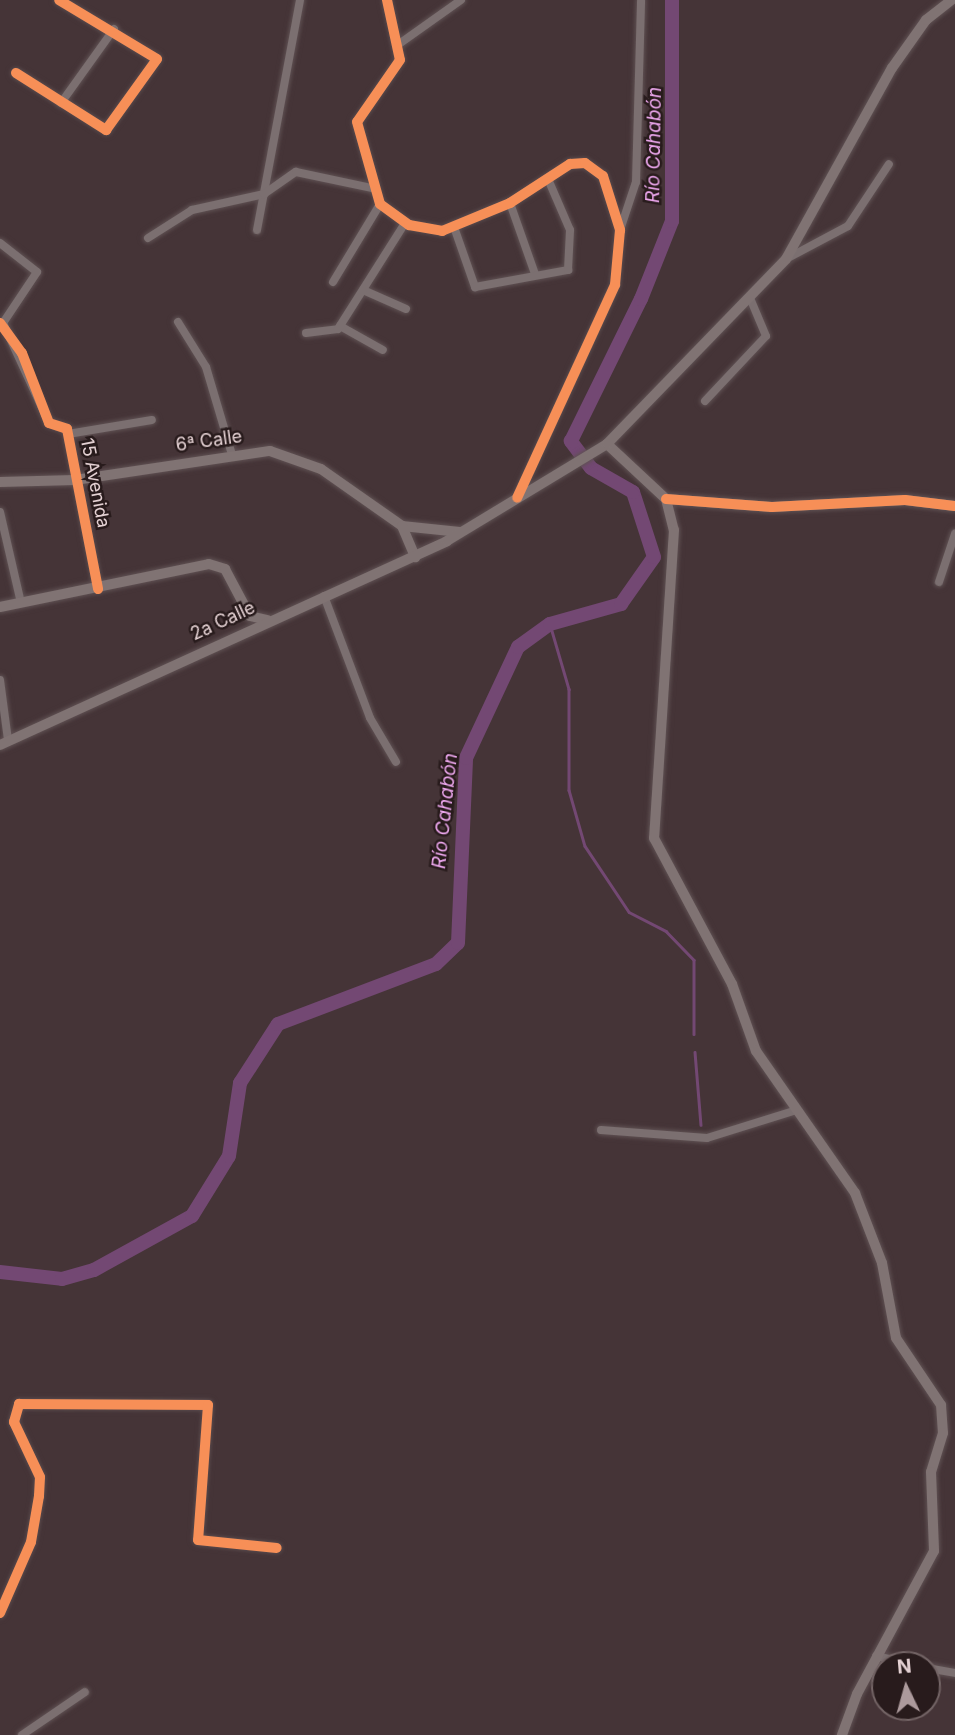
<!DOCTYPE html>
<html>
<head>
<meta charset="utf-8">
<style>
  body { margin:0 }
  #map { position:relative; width:955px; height:1735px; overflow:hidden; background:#453437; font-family:Inter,sans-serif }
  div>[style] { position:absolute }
  .stream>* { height:2.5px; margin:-1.25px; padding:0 1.25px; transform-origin:1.25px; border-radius:1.25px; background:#734873 }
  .river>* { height:14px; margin:-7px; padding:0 7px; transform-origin:7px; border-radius:7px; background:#734873 }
  .roads { filter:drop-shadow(0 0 2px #5f5153) drop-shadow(0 0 2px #5f5153) }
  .minor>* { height:8px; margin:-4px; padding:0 4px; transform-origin:4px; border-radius:4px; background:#7b6f70 }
  .tertiary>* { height:10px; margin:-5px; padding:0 5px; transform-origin:5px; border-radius:5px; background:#7b6f70 }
  .secondary>* { height:10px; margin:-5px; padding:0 5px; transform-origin:5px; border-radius:5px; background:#807373 }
  .cycleway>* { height:10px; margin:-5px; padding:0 5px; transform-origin:5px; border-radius:5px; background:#f78f57 }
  span { translate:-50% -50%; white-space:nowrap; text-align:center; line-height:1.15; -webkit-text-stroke:5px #281b1c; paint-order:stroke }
  .street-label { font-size:18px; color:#e4d1d3 }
  .water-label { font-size:19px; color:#eea8ef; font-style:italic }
  .north { position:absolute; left:871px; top:1651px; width:70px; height:70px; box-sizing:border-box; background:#281b1c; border:2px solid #736465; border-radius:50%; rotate:355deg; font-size:19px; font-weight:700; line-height:28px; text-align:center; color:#e4d1d3 }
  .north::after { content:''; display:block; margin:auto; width:24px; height:32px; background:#ac9a9c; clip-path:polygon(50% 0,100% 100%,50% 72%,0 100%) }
</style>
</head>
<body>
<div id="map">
  <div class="stream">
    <div style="left:550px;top:624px;width:68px;rotate:73.7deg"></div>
    <div style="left:569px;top:689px;width:101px;rotate:90deg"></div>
    <div style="left:569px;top:790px;width:58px;rotate:74.1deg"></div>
    <div style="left:585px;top:846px;width:79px;rotate:56.3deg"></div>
    <div style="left:629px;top:912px;width:42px;rotate:27.2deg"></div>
    <div style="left:666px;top:931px;width:40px;rotate:46deg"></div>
    <div style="left:694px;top:960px;width:74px;rotate:90deg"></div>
    <div style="left:695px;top:1052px;width:73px;rotate:85.3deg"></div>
  </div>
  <div class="river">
    <div style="left:0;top:1272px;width:62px;rotate:6.4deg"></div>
    <div style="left:62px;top:1279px;width:33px;rotate:-16deg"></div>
    <div style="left:94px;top:1270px;width:112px;rotate:-28.9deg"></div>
    <div style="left:192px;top:1216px;width:70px;rotate:-58.3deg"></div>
    <div style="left:229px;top:1156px;width:74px;rotate:-81.4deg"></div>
    <div style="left:240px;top:1083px;width:70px;rotate:-57.2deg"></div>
    <div style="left:278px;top:1024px;width:169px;rotate:-20.8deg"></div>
    <div style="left:436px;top:964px;width:30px;rotate:-44deg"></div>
    <div style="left:458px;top:943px;width:185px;rotate:-87.5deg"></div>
    <div style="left:466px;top:758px;width:123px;rotate:-64.9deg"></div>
    <div style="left:518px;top:647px;width:39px;rotate:-36deg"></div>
    <div style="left:550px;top:624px;width:74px;rotate:-15.7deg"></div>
    <div style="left:621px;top:604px;width:57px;rotate:-54.9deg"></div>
    <div style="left:654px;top:557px;width:68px;rotate:-107.9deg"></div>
    <div style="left:633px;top:492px;width:48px;rotate:-150.3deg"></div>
    <div style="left:591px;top:468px;width:34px;rotate:-127deg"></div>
    <div style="left:571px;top:441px;width:158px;rotate:-63.8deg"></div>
    <div style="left:641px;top:299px;width:84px;rotate:-68.3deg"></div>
    <div style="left:672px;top:221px;width:221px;rotate:-90deg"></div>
  </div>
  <div class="roads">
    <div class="minor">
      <div style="left:387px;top:0;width:61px;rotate:77.8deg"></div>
      <div style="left:400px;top:60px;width:75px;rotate:124.7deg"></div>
      <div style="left:357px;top:122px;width:85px;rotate:74.3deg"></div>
      <div style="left:380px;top:204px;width:36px;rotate:36deg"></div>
      <div style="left:409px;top:225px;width:34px;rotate:10deg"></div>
      <div style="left:442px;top:231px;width:74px;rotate:-22.4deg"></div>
      <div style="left:510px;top:203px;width:72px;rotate:-33deg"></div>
      <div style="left:570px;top:164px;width:15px;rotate:-4deg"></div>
      <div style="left:585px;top:163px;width:22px;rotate:36deg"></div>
      <div style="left:603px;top:176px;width:57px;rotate:72.5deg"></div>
      <div style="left:620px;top:230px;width:55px;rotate:95.2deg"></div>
      <div style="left:615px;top:285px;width:234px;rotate:114.7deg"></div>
      <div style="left:399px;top:44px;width:76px;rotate:-35.4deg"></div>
      <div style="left:16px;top:73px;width:107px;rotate:32.3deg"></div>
      <div style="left:106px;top:130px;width:87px;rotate:-54.3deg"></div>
      <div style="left:157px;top:59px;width:114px;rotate:-149deg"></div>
      <div style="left:61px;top:103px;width:91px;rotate:-54.4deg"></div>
      <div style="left:510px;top:203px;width:75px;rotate:70.6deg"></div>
      <div style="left:454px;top:227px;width:64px;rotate:70.7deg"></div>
      <div style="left:475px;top:287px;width:95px;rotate:-10.4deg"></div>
      <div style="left:568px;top:270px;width:40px;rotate:-87.1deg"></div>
      <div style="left:570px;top:230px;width:56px;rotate:-113.3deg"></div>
      <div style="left:257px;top:230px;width:234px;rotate:-79.4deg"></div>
      <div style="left:620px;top:230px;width:51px;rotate:-71.6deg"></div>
      <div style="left:636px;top:182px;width:182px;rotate:-88.4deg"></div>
      <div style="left:148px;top:238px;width:52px;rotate:-32.5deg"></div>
      <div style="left:192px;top:210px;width:74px;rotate:-12.5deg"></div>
      <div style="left:264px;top:194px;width:39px;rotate:-35deg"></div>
      <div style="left:296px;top:172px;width:78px;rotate:11.9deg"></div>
      <div style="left:0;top:243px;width:47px;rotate:38.1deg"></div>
      <div style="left:37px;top:272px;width:61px;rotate:123.7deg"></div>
      <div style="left:786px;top:259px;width:70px;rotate:-28deg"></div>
      <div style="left:848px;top:226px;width:74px;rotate:-56.5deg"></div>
      <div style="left:333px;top:282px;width:91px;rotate:-58.9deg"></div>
      <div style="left:363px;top:290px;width:47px;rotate:23.8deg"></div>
      <div style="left:178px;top:322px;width:53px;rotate:58.1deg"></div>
      <div style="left:206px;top:367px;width:92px;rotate:73.5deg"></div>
      <div style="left:3px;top:323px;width:110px;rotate:65.3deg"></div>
      <div style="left:49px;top:423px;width:19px;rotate:18deg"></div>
      <div style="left:67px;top:429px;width:163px;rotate:79deg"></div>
      <div style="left:340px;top:326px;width:49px;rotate:29.2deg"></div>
      <div style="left:306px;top:333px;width:32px;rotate:-7deg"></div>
      <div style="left:338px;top:329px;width:125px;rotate:-57.7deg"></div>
      <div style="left:705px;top:401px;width:89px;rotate:-46.8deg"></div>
      <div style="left:766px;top:336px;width:41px;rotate:-112.8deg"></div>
      <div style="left:68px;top:434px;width:85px;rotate:-9.5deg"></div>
      <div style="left:0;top:512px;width:93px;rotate:77deg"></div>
      <div style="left:939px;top:582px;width:51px;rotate:-71.6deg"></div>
      <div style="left:324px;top:596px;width:130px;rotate:69.3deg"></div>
      <div style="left:370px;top:718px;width:51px;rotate:59.4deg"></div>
      <div style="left:0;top:680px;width:61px;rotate:82.4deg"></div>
      <div style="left:601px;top:1130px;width:106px;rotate:4.3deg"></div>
      <div style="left:707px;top:1138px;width:94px;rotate:-17.3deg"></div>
      <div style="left:0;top:1613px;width:77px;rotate:-66.4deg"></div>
      <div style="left:31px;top:1542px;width:47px;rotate:-80.1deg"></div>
      <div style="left:39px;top:1496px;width:19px;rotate:-87deg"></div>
      <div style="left:40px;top:1477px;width:61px;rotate:-115.3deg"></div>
      <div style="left:14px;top:1422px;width:19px;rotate:-74deg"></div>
      <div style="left:19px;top:1404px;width:189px;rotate:0.3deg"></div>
      <div style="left:208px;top:1405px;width:135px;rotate:94.2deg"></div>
      <div style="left:198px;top:1540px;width:79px;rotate:5.8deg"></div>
      <div style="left:876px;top:1656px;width:39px;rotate:13deg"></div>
      <div style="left:927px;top:1668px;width:28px;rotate:10deg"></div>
      <div style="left:22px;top:1735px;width:76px;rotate:-34.3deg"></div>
    </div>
    <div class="tertiary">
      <div style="left:666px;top:499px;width:106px;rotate:4.3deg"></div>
      <div style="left:772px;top:507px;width:133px;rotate:-3deg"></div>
      <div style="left:905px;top:500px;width:50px;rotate:6.8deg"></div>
    </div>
    <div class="secondary">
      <div style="left:607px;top:444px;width:81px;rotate:43deg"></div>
      <div style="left:666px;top:499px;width:32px;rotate:76deg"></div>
      <div style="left:674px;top:530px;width:309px;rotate:93.7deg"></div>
      <div style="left:654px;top:838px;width:166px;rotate:61.9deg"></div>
      <div style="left:732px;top:984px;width:71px;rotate:70.3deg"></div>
      <div style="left:756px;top:1051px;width:173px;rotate:55.1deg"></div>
      <div style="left:855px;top:1193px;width:75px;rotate:68.9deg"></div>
      <div style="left:882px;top:1263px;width:76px;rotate:79.4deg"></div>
      <div style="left:896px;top:1338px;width:81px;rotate:56.1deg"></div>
      <div style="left:941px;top:1405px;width:28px;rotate:86deg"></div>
      <div style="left:943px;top:1433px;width:41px;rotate:107.1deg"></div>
      <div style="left:931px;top:1472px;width:79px;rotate:87.8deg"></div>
      <div style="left:934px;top:1551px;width:162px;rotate:118.3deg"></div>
      <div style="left:857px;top:1694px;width:44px;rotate:110.1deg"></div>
      <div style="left:0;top:482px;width:75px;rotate:-1.5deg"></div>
      <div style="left:75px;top:480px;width:197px;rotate:-8.5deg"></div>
      <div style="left:270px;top:451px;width:54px;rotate:19.4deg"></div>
      <div style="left:321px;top:469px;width:99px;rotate:35.1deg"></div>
      <div style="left:402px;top:526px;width:58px;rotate:5.9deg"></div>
      <div style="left:402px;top:526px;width:34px;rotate:67deg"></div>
      <div style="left:0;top:607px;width:213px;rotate:-11.6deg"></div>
      <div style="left:209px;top:564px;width:17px;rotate:17deg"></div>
      <div style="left:225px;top:569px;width:53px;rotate:62deg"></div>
      <div style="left:250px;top:616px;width:18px;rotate:13deg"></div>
      <div style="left:0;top:745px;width:491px;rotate:-24.5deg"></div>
      <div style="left:447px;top:541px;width:187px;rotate:-31.2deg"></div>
      <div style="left:607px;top:444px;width:257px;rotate:-45.9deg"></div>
      <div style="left:786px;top:259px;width:218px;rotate:-61deg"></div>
      <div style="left:892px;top:68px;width:59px;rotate:-54.7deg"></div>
      <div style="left:926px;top:20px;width:33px;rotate:-38deg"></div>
    </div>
  </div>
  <div class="cycleway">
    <div style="left:387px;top:0;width:61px;rotate:77.8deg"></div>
    <div style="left:400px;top:60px;width:75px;rotate:124.7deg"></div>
    <div style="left:357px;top:122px;width:85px;rotate:74.3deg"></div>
    <div style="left:380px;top:204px;width:36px;rotate:36deg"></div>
    <div style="left:409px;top:225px;width:34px;rotate:10deg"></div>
    <div style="left:442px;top:231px;width:74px;rotate:-22.4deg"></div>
    <div style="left:510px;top:203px;width:72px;rotate:-33deg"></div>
    <div style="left:570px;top:164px;width:15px;rotate:-4deg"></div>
    <div style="left:585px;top:163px;width:22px;rotate:36deg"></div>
    <div style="left:603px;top:176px;width:57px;rotate:72.5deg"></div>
    <div style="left:620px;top:230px;width:55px;rotate:95.2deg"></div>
    <div style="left:615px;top:285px;width:234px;rotate:114.7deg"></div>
    <div style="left:16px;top:73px;width:107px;rotate:32.3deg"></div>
    <div style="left:106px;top:130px;width:87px;rotate:-54.3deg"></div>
    <div style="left:157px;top:59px;width:114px;rotate:-149deg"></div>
    <div style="left:0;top:323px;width:37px;rotate:54deg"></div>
    <div style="left:22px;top:353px;width:75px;rotate:68.9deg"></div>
    <div style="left:49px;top:423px;width:19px;rotate:18deg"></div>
    <div style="left:67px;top:429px;width:163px;rotate:79deg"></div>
    <div style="left:666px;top:499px;width:106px;rotate:4.3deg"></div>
    <div style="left:772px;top:507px;width:133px;rotate:-3deg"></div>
    <div style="left:905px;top:500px;width:50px;rotate:6.8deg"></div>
    <div style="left:0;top:1613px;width:77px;rotate:-66.4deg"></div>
    <div style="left:31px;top:1542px;width:47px;rotate:-80.1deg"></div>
    <div style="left:39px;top:1496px;width:19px;rotate:-87deg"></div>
    <div style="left:40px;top:1477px;width:61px;rotate:-115.3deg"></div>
    <div style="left:14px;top:1422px;width:19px;rotate:-74deg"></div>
    <div style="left:19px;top:1404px;width:189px;rotate:0.3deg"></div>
    <div style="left:208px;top:1405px;width:135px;rotate:94.2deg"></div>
    <div style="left:198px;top:1540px;width:79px;rotate:5.8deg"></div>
  </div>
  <div class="street-label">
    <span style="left:209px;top:441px;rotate:-8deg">6ª Calle</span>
    <span style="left:95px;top:483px;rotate:79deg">15 Avenida</span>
    <span style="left:223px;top:621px;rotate:-25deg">2a Calle</span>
  </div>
  <div class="water-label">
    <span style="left:654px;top:145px;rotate:-89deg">Río Cahabón</span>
    <span style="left:445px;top:811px;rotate:-84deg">Río Cahabón</span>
  </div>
  <div class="north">N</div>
</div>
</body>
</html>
